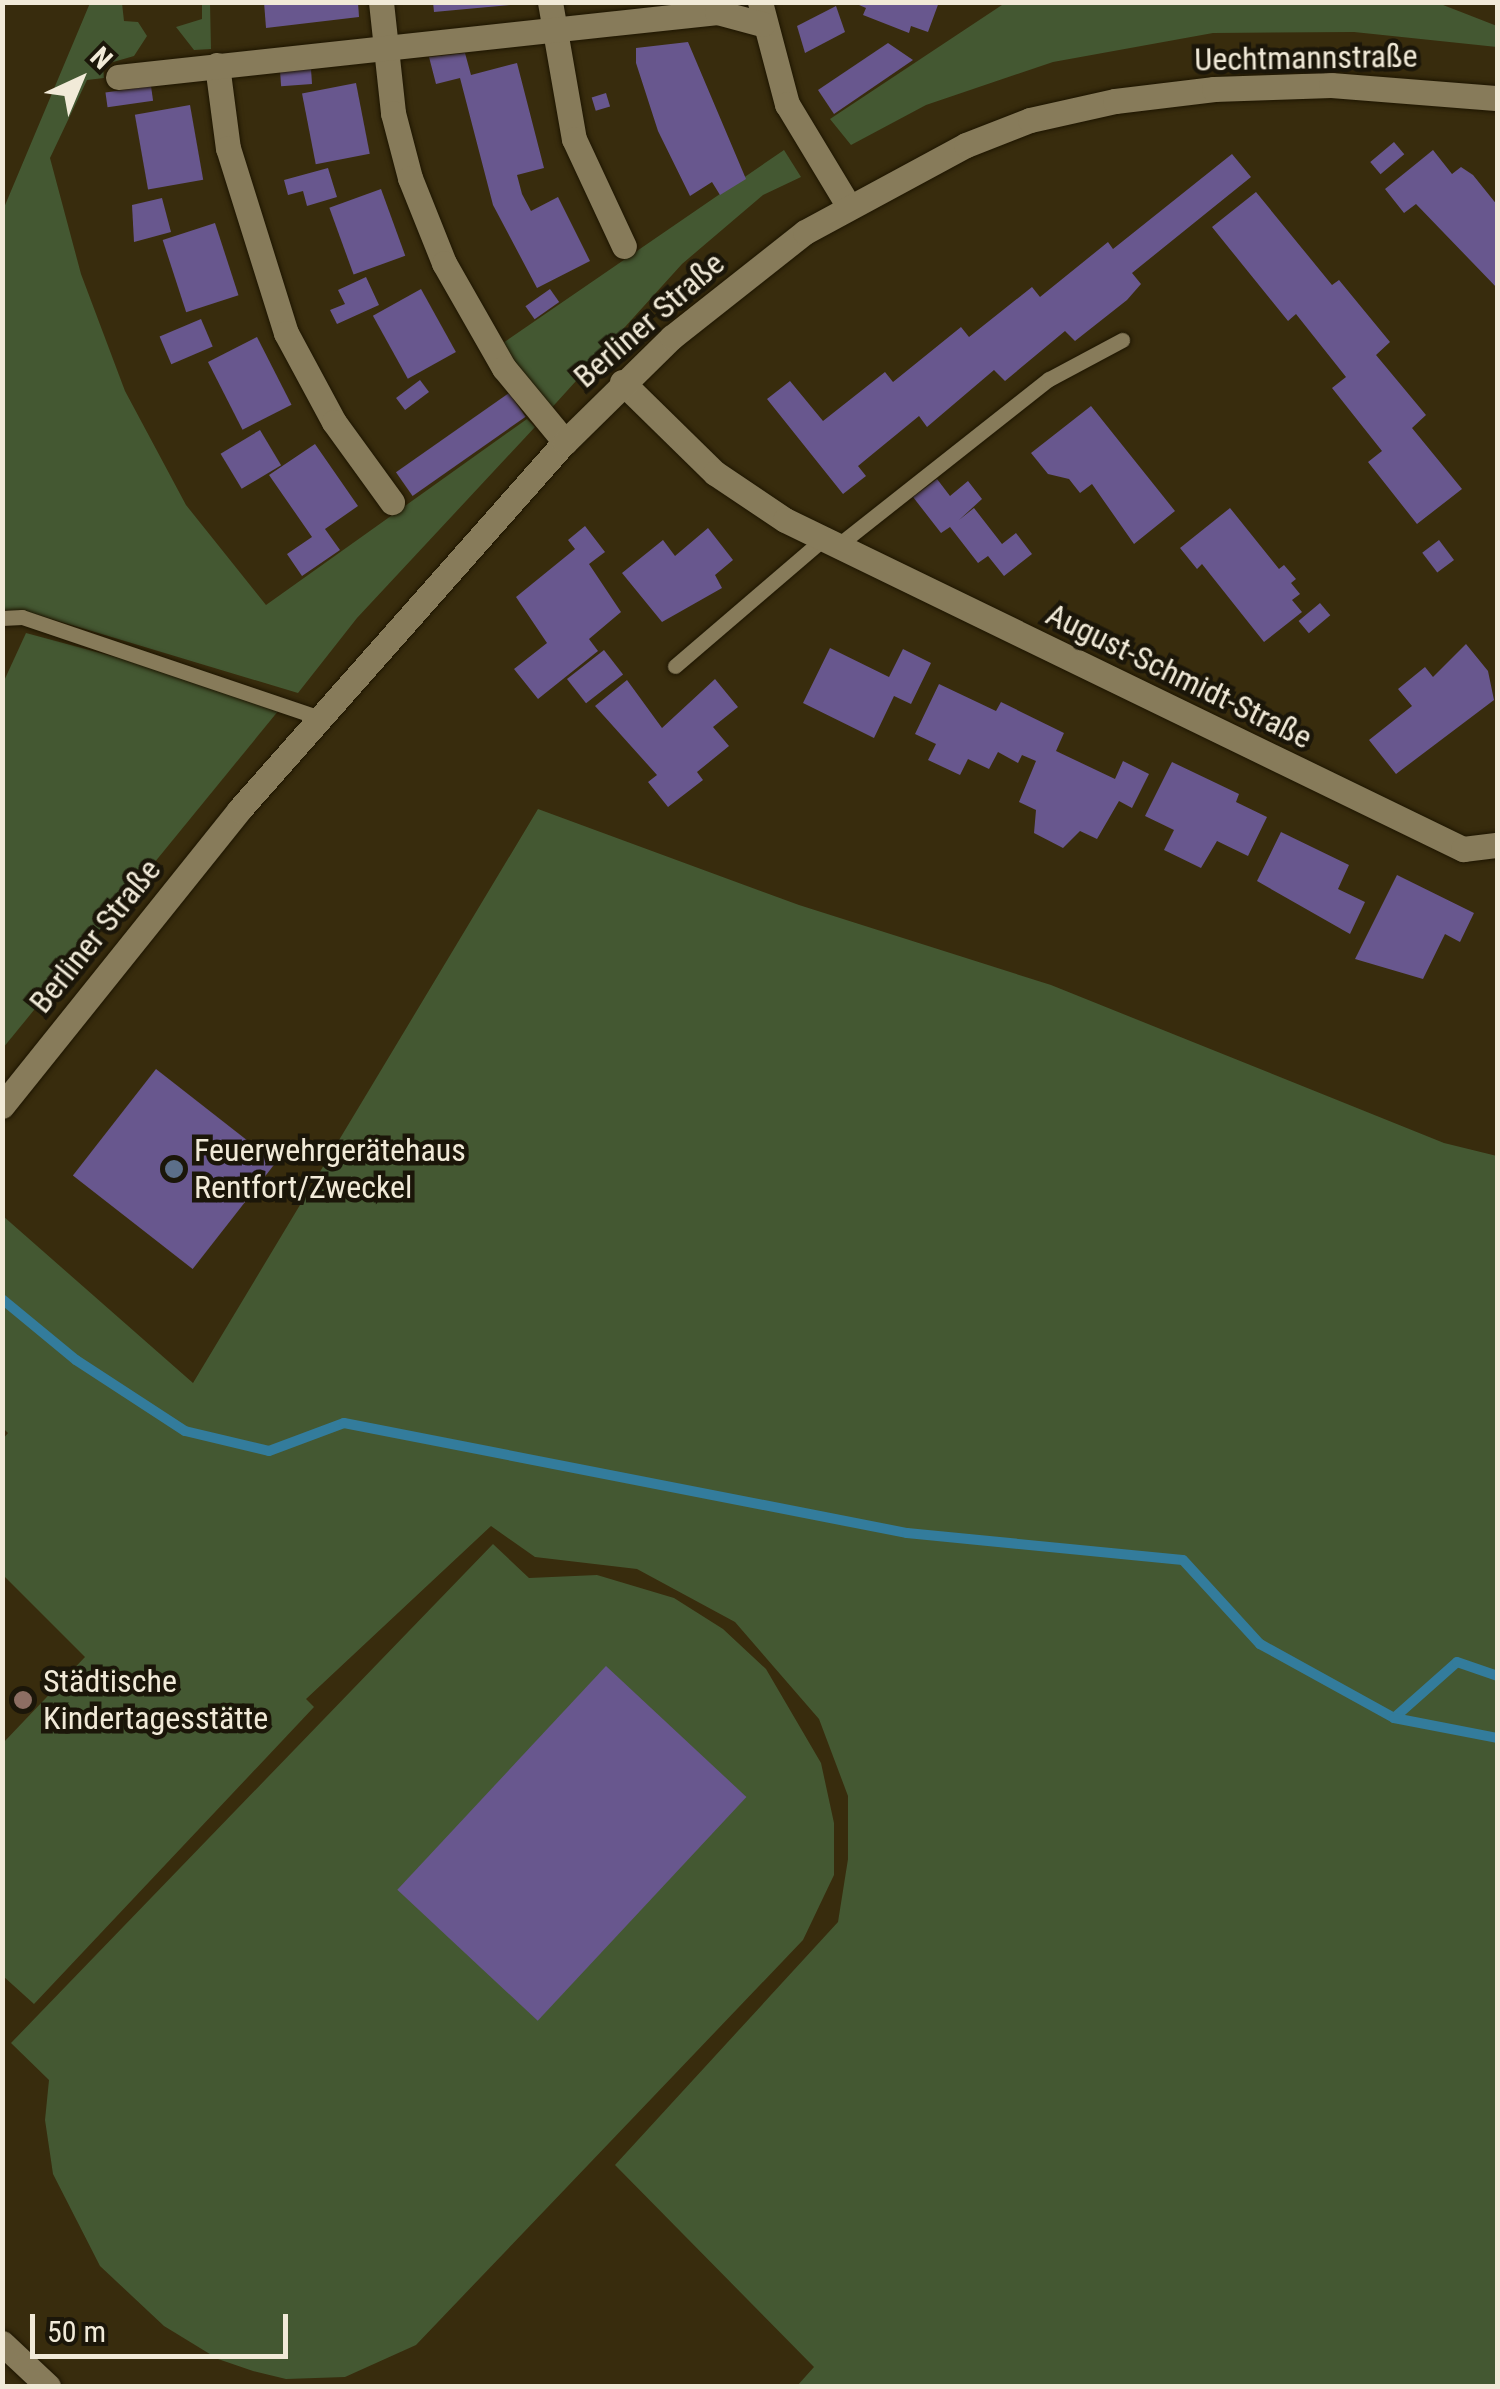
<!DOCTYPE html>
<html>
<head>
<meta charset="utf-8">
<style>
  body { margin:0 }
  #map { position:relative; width:1500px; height:2389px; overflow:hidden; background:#382c0d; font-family:"Roboto Condensed",sans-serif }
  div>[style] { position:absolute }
  .green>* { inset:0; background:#445832 }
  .stream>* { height:10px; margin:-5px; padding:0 5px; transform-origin:5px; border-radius:5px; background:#337c9c }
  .building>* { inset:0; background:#68578e; transform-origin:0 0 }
  .roads { filter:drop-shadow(0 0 2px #1d1501) drop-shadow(0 0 2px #1d1501) }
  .service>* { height:15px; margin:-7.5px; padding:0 7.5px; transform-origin:7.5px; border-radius:7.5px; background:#877b5a }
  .minor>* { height:25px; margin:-12.5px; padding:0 12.5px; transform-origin:12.5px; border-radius:12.5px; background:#877b5a }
  .dots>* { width:28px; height:28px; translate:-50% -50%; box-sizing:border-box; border:5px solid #1b1609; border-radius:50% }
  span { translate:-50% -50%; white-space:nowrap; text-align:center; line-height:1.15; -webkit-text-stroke:9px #1b1609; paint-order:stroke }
  .street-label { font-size:32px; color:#f1ead8 }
  .poi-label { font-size:32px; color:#f1ead8 }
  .left { translate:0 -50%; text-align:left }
  .frame { position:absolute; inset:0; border:5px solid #f1ead8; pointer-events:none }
  .north { position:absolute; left:30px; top:30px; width:100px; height:100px; -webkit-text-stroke:8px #1b1609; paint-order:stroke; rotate:44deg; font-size:28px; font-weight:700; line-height:40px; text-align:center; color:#f1ead8 }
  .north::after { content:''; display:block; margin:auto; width:35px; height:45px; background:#f1ead8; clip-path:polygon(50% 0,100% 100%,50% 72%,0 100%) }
  .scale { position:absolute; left:30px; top:2314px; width:258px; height:45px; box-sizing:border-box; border:5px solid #f1ead8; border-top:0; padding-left:12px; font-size:30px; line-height:35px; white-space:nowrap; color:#f1ead8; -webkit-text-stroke:8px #1b1609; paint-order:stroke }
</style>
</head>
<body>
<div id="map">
  <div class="green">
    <div style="clip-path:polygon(90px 3px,122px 3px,124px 21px,138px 22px,147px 36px,134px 56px,103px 65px,104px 78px,87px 80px,50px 158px,81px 274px,125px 391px,186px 505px,266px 605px,527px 419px,535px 427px,357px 618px,298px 693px,35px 614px,3px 610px,3px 210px)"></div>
    <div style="clip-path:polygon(202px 3px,210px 3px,211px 49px,194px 50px,176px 27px,202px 19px)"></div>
    <div style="clip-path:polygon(1005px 3px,1438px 3px,1497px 26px,1497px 47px,1354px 32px,1213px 33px,1053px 62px,926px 105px,851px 145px,830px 119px)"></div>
    <div style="clip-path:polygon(784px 150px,801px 177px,763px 195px,682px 264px,547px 413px,500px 345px)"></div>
    <div style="clip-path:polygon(26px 633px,171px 672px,279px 710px,3px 1048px,3px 683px)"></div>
    <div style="clip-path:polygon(538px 809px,799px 905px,1051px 985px,1444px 1143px,1497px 1156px,1497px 2386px,797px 2386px,814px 2367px,615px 2165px,838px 1922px,848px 1859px,848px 1796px,819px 1719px,735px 1622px,637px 1569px,535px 1557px,491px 1526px,306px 1699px,314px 1707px,34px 2004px,3px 1976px,3px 1743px,85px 1657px,3px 1575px,2px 1440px,8px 1433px,2px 1427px,3px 1216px,193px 1383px)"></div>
    <div style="clip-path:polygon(493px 1544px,529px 1578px,597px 1575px,674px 1598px,723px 1629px,766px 1669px,821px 1763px,834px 1823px,834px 1875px,803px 1940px,416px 2345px,345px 2377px,286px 2379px,253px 2371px,218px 2359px,164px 2326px,100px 2266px,53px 2174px,45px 2120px,49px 2080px,11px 2043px)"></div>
  </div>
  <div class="stream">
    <div style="left:2px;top:1299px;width:96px;rotate:39.5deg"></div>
    <div style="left:76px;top:1360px;width:130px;rotate:33.1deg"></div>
    <div style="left:185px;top:1431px;width:86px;rotate:13.4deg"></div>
    <div style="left:269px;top:1451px;width:80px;rotate:-20.5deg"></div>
    <div style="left:344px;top:1423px;width:574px;rotate:11.06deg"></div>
    <div style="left:907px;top:1533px;width:277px;rotate:5.6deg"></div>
    <div style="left:1183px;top:1560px;width:114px;rotate:47.5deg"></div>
    <div style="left:1260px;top:1644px;width:153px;rotate:28.9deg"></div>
    <div style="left:1394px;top:1718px;width:84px;rotate:-41.6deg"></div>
    <div style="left:1457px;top:1662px;width:43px;rotate:18.9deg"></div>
    <div style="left:1394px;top:1718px;width:106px;rotate:10.9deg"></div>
  </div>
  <div class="building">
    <div style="clip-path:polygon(264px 2px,358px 2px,359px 17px,266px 28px)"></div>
    <div style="clip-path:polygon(433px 2px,510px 2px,510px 5px,434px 12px)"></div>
    <div style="clip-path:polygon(852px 2px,939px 2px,928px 32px,911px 26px,909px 33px,863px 15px,866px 8px)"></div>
    <div style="clip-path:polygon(836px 6px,845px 32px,805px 53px,797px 26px)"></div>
    <div style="clip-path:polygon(688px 42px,746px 179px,720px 195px,712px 182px,690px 196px,658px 131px,636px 63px,636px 48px)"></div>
    <div style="clip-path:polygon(888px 43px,913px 60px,834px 114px,818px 90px)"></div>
    <div style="clip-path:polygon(465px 53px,471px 75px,517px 63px,544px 168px,517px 175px,522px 194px,531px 211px,558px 197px,590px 261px,537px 288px,493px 205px,460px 78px,436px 84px,429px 57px)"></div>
    <div style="left:311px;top:69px;width:15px;height:31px;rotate:86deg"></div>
    <div style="left:356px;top:83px;width:72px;height:55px;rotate:79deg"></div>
    <div style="left:151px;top:86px;width:15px;height:46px;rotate:82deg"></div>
    <div style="left:606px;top:93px;width:14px;height:15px;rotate:73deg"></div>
    <div style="left:190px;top:105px;width:76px;height:56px;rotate:80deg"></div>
    <div style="left:1394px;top:142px;width:16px;height:31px;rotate:50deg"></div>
    <div style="clip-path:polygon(1433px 150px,1452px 174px,1461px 167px,1473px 175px,1498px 206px,1498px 289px,1416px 204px,1404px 213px,1385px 189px)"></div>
    <div style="clip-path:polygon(1232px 154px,1251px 177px,1132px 273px,1141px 284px,1127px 300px,1075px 341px,1065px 331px,1005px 381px,994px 370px,927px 427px,919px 416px,858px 466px,866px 476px,843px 494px,767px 399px,790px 381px,823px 421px,885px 372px,893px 382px,961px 327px,969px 337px,1032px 287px,1040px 297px,1108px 242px,1113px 249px)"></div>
    <div style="clip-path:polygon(328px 168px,337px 197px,307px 206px,303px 191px,288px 195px,284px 180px)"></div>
    <div style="left:381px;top:189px;width:71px;height:55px;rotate:70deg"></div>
    <div style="clip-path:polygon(1256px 192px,1332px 285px,1339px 280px,1390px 342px,1376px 355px,1426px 415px,1412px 428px,1462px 489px,1417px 524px,1368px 462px,1382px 451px,1332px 388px,1346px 377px,1296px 314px,1288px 321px,1212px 227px)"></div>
    <div style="clip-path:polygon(162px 198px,171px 232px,134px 242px,132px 205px)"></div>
    <div style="left:215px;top:223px;width:76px;height:55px;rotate:72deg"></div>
    <div style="clip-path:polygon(366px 277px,379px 305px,337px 324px,330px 310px,345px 304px,338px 290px)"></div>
    <div style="left:421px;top:289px;width:72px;height:55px;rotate:61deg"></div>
    <div style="left:550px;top:289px;width:16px;height:30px;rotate:55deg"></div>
    <div style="left:201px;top:319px;width:30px;height:45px;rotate:67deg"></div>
    <div style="left:257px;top:337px;width:76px;height:55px;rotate:63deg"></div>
    <div style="left:420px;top:380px;width:15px;height:30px;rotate:53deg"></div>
    <div style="left:509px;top:393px;width:29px;height:138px;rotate:55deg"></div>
    <div style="clip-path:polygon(1091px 406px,1175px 511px,1134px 544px,1092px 484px,1080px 493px,1069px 479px,1048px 474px,1031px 453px)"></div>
    <div style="left:260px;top:430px;width:41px;height:46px;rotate:59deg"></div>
    <div style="clip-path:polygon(315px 444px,358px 506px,325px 529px,340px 550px,302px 576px,287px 554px,312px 537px,269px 475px)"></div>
    <div style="clip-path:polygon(937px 479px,950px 496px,968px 481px,982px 499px,959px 520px,974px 508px,1002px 544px,1016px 533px,1032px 554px,1004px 576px,988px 556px,978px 563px,950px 527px,941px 533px,913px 497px)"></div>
    <div style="clip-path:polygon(1230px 508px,1279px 569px,1284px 565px,1296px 579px,1291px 583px,1300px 594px,1292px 600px,1302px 612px,1264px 642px,1202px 564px,1197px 569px,1180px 548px)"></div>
    <div style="clip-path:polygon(585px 526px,605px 552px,589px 564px,621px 612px,589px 639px,598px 651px,538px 699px,514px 669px,547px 643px,516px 597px,575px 549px,568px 540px)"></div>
    <div style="clip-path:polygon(708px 528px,733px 560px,715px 575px,722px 588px,662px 622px,622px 573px,663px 540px,675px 556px)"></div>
    <div style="left:1439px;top:540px;width:25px;height:21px;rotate:53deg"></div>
    <div style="left:1320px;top:603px;width:16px;height:28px;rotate:50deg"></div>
    <div style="clip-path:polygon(1466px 644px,1488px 671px,1494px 700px,1396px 774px,1369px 740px,1412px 706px,1398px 689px,1425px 667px,1433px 677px)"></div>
    <div style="clip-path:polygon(830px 648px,889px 677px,903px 649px,931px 663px,911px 704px,894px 696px,874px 738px,803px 703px)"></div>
    <div style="left:604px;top:650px;width:31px;height:47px;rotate:52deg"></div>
    <div style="clip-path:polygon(715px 679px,738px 707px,713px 727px,729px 746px,697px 772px,703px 780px,668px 807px,648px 782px,657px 775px,595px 706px,627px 680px,662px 728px)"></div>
    <div style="clip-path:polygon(939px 684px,996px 711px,1001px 702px,1064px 733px,1056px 751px,1115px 779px,1123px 761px,1149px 774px,1132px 808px,1119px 801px,1097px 839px,1080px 831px,1063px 848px,1034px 833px,1036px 810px,1019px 802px,1036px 761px,1022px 755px,1018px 763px,998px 752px,989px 769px,968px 759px,960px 775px,928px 760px,936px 744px,915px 734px)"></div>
    <div style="clip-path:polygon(1172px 762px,1239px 794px,1236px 802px,1267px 817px,1248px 856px,1217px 841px,1201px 868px,1164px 850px,1174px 830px,1145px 816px)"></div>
    <div style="clip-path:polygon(1281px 832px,1349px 865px,1338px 889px,1365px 902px,1350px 934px,1257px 881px)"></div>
    <div style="clip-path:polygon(1397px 875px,1474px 913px,1460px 942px,1445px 934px,1423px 979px,1355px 959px)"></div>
    <div style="left:156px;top:1069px;width:152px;height:135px;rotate:38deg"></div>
    <div style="left:606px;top:1666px;width:192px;height:306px;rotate:43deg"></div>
  </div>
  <div class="roads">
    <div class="service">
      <div style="left:836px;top:547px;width:271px;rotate:-38.3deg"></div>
      <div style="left:1049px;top:379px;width:83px;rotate:-28.1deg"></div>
      <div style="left:2px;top:618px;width:20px;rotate:-3deg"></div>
      <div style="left:22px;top:617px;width:315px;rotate:18.7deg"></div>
      <div style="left:675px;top:666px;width:194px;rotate:-40.6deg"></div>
    </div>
    <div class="minor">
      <div style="left:381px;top:2px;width:112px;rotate:83.8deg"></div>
      <div style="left:393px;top:113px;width:67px;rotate:75.3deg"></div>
      <div style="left:410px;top:178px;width:92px;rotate:68.2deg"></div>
      <div style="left:444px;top:263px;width:121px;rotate:60.3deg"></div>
      <div style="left:504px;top:368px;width:96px;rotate:50.5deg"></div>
      <div style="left:550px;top:2px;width:139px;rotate:80.1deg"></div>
      <div style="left:574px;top:139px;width:118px;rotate:65deg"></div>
      <div style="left:760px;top:2px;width:106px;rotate:75.2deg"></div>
      <div style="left:787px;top:104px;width:118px;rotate:58.9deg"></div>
      <div style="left:217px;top:65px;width:84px;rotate:82.5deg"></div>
      <div style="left:228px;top:148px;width:194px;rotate:72.6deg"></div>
      <div style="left:286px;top:333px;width:101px;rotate:61.7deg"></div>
      <div style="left:334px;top:422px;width:99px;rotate:54.1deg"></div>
      <div style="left:118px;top:77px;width:603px;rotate:-6.19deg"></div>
      <div style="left:717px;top:12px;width:47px;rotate:14.9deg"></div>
      <div style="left:622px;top:382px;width:130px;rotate:44.4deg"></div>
      <div style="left:715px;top:473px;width:84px;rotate:33.9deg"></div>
      <div style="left:785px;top:520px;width:754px;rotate:25.89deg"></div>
      <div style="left:1463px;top:849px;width:35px;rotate:-7deg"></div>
      <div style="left:2px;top:1106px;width:379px;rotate:-51.3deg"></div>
      <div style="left:239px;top:810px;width:492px;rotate:-48.5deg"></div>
      <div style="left:565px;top:442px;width:150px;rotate:-44.5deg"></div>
      <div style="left:672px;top:337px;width:169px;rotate:-38.3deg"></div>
      <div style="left:805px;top:232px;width:183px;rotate:-28.4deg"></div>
      <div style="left:966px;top:145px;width:69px;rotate:-21.3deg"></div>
      <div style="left:1030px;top:120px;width:87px;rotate:-12.6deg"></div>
      <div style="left:1115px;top:101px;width:100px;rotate:-6.9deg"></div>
      <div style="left:1214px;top:89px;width:117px;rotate:-2deg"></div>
      <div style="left:1331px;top:85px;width:168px;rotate:4.5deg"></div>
      <div style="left:2px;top:2343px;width:63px;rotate:43.1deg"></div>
    </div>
  </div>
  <div class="dots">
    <div style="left:174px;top:1169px;background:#5c6f8a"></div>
    <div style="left:23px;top:1700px;background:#8d6e63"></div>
  </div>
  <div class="street-label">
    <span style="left:1306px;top:58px;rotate:-1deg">Uechtmannstraße</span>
    <span style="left:649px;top:320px;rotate:-41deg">Berliner Straße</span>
    <span style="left:1179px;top:676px;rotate:26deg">August-Schmidt-Straße</span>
    <span style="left:95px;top:936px;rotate:-51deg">Berliner Straße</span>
  </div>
  <div class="poi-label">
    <span class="left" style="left:194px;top:1169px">Feuerwehrgerätehaus<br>Rentfort/Zweckel</span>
    <span class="left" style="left:43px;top:1700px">Städtische<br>Kindertagesstätte</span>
  </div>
  <div class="frame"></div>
  <div class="north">N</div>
  <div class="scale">50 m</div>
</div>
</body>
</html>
